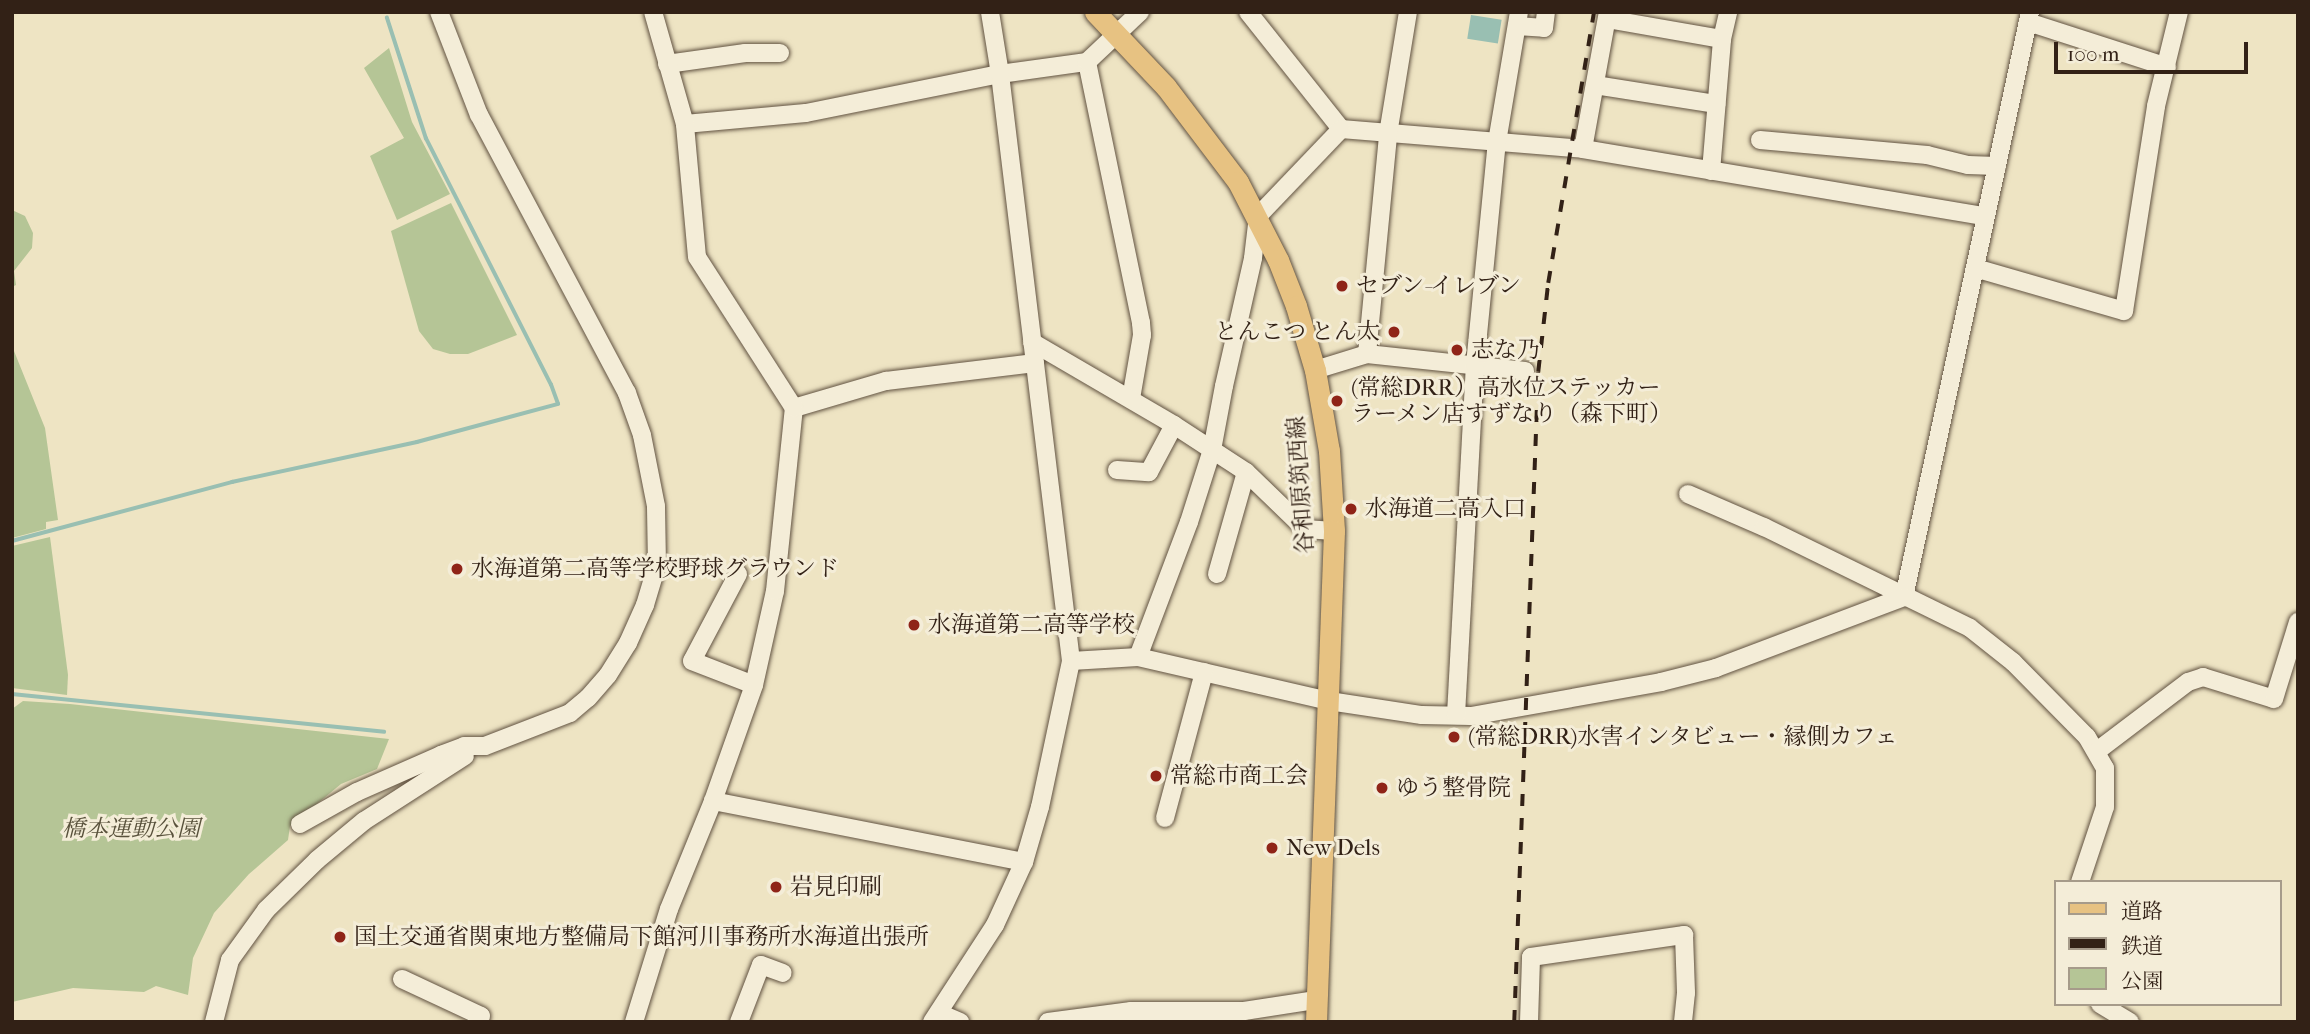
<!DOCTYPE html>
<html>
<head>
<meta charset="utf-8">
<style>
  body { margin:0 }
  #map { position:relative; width:2310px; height:1034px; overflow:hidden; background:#eee4c3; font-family:"IM FELL French Canon","Noto Serif JP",serif }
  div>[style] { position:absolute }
  .green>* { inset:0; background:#b5c596 }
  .water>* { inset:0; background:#99bfb2; transform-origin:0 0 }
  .stream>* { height:3.5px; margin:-1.75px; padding:0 1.75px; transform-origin:1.75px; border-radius:1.75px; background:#99bfb2 }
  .roads { filter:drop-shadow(0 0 2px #615241) drop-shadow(0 0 2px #615241) }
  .minor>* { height:18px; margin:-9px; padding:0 9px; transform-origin:9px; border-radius:9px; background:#f4edd8 }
  .major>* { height:21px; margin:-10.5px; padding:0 10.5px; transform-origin:10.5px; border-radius:10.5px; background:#e7c282 }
  .rail>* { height:3.5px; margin-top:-1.75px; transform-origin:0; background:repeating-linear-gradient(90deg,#322116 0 12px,transparent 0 24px) }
  .dots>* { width:19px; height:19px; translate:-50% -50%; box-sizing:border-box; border:4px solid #f4edd8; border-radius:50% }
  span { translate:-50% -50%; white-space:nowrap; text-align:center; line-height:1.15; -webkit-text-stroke:6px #f4edd8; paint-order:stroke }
  .poi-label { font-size:23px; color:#322116 }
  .left { translate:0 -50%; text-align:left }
  .right { translate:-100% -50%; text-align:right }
  .street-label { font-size:23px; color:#322116 }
  .park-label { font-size:23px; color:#59523c; font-style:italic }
  .frame { position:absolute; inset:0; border:14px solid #322116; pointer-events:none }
  .legend { position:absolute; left:2054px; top:880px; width:228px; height:126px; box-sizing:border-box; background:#f4edd8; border:2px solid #a69b8a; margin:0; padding:9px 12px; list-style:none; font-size:21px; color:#322116 }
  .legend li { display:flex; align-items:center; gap:14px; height:35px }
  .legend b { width:35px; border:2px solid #a69b8a }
  .scale { position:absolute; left:2054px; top:42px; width:194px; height:32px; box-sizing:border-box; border:4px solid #322116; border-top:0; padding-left:9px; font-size:21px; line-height:24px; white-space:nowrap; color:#322116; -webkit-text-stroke:5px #f4edd8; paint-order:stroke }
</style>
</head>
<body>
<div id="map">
  <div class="green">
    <div style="clip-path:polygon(389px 48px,412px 122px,450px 194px,397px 220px,370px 156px,404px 138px,364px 68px)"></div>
    <div style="clip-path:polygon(451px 203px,517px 335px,468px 354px,450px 354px,433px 349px,419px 331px,391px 231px)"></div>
    <div style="clip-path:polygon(12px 210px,25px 216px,33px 233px,32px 248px,14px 271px,16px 285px,12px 287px)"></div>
    <div style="clip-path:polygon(12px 346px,45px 428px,58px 520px,46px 522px,46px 529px,12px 538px)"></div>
    <div style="clip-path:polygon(50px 537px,68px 675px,67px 695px,12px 688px,12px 546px)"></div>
    <div style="clip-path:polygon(23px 701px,70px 704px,389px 739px,377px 769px,341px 784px,290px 826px,288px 840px,249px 874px,214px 913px,193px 958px,188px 995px,156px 986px,144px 992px,73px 988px,12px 1002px,12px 709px)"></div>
  </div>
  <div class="water">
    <div style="left:1471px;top:15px;width:31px;height:24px;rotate:9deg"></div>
  </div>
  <div class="stream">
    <div style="left:12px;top:541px;width:228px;rotate:-15deg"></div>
    <div style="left:232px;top:482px;width:189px;rotate:-12.2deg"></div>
    <div style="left:417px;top:442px;width:146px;rotate:-15.1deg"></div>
    <div style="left:558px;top:404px;width:20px;rotate:-110deg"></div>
    <div style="left:551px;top:385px;width:276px;rotate:-116.9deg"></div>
    <div style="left:426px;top:139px;width:127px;rotate:-107.9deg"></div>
    <div style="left:12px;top:694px;width:374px;rotate:5.8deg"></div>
  </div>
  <div class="roads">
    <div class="minor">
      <div style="left:1248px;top:12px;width:149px;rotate:51.5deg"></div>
      <div style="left:1341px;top:129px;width:243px;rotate:4.7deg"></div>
      <div style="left:1583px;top:149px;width:408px;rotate:9.5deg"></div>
      <div style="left:1607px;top:19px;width:117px;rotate:9.9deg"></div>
      <div style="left:2028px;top:22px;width:146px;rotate:17.9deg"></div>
      <div style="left:1517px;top:26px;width:27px;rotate:4deg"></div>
      <div style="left:1544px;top:28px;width:16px;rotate:-83deg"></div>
      <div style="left:1087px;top:62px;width:267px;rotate:78.3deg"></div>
      <div style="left:1141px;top:323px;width:12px;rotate:85deg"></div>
      <div style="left:1142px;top:335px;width:65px;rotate:99.8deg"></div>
      <div style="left:667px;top:64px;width:79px;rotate:-8deg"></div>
      <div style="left:745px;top:53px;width:35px"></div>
      <div style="left:1595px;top:85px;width:123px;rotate:8.9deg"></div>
      <div style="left:685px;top:124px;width:121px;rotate:-5.2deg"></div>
      <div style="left:806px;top:113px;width:198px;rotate:-11.4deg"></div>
      <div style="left:1000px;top:74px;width:88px;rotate:-7.9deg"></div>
      <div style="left:1087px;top:62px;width:73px;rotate:-43.3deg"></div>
      <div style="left:1760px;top:140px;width:168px;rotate:5.1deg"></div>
      <div style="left:1927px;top:155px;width:42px;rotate:13.7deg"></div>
      <div style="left:1968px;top:165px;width:29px;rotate:2deg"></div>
      <div style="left:1583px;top:149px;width:139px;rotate:-79.7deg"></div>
      <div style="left:1711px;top:171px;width:132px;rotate:-85.2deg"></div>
      <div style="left:1722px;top:39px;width:28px;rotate:-77deg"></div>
      <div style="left:1975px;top:268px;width:155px;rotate:16.1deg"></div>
      <div style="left:2124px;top:311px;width:207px;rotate:-81.1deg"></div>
      <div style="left:2156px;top:106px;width:97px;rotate:-76.3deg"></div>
      <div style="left:1032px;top:342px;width:164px;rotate:30.3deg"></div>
      <div style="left:1174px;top:425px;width:86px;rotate:33.1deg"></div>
      <div style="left:1246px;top:472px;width:82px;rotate:44deg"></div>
      <div style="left:1305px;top:529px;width:29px;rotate:4deg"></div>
      <div style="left:1367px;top:354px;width:221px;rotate:-84.5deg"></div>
      <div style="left:1388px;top:134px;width:124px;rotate:-80.7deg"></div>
      <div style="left:1315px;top:370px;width:54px;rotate:-17.1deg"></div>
      <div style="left:1367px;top:354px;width:159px;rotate:6.1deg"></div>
      <div style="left:794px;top:408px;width:96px;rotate:-16.4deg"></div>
      <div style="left:886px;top:381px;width:150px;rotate:-6.9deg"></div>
      <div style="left:1117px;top:470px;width:32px;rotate:4deg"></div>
      <div style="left:1149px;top:472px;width:53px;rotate:-62deg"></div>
      <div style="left:1688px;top:494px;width:83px;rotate:23.5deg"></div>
      <div style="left:1764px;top:527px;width:229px;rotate:26.1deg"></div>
      <div style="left:1970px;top:628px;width:55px;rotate:38.3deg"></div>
      <div style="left:2013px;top:662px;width:105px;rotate:45.4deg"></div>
      <div style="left:2087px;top:737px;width:36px;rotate:60deg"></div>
      <div style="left:2105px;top:768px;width:39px;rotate:90deg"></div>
      <div style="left:2105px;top:807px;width:79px;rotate:108.4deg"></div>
      <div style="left:738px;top:574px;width:98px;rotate:117.9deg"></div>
      <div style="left:692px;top:661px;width:66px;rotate:21.2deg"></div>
      <div style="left:1217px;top:574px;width:106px;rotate:-74.1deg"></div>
      <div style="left:1904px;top:597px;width:598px;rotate:-77.85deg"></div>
      <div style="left:1138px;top:657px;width:144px;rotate:-69.3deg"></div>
      <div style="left:1189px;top:522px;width:76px;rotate:-72.3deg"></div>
      <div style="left:1212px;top:450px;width:65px;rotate:-79.4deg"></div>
      <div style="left:1224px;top:386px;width:131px;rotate:-77.2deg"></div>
      <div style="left:1253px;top:258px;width:42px;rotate:-83.2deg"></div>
      <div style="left:1258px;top:216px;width:120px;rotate:-46.3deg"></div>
      <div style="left:1071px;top:661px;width:67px;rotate:-3.4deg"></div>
      <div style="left:1138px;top:657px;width:196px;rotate:13deg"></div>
      <div style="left:1329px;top:701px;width:94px;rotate:8.6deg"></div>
      <div style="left:1422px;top:715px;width:49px;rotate:1.2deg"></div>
      <div style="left:1471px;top:716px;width:193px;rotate:-10.1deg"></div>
      <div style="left:1661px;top:682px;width:57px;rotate:-14.3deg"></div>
      <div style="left:1716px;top:668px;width:201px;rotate:-20.7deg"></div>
      <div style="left:1456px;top:715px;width:351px;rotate:-86.9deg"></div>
      <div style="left:1475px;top:365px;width:224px;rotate:-84.4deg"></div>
      <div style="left:1497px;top:142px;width:132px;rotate:-80.4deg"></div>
      <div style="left:2097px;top:751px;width:114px;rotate:-37.2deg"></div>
      <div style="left:2188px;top:682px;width:16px;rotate:-18deg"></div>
      <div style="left:2203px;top:677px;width:74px;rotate:17.2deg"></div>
      <div style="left:2274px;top:699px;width:81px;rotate:-72.7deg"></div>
      <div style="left:713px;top:801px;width:317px;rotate:11.1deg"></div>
      <div style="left:1165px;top:818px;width:151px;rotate:-75deg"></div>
      <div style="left:300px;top:824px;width:65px;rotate:-29.3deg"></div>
      <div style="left:357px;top:792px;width:92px;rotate:-23.8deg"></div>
      <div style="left:441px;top:755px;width:25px;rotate:-21deg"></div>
      <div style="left:464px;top:746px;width:21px"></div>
      <div style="left:485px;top:746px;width:91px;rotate:-21.2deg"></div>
      <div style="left:570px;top:713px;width:23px;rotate:-40deg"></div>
      <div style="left:588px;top:698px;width:30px;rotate:-49deg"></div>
      <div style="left:608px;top:675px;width:38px;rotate:-58deg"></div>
      <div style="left:628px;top:643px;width:42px;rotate:-65.9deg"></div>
      <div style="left:645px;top:605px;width:42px;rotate:-73.3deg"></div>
      <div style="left:657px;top:565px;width:59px;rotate:-91deg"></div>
      <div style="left:656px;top:506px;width:72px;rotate:-101.2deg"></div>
      <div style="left:642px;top:435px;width:45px;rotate:-109.7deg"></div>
      <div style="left:627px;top:393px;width:315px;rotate:-118deg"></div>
      <div style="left:479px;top:115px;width:110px;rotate:-111.2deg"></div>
      <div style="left:402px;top:979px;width:87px;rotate:25.1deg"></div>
      <div style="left:481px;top:1016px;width:6px;rotate:108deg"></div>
      <div style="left:2100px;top:1004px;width:35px;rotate:31deg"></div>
      <div style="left:939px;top:1013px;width:23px;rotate:23deg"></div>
      <div style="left:214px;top:1022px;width:64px;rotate:-75.5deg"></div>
      <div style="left:230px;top:960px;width:62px;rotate:-54.2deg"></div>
      <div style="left:266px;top:910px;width:71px;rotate:-44.4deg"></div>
      <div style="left:317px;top:860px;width:61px;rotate:-39.7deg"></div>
      <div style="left:364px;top:821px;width:120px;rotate:-32.8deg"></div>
      <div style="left:634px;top:1022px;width:118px;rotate:-72.8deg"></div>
      <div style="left:669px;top:909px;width:117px;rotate:-67.8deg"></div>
      <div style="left:713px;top:801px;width:123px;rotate:-70.5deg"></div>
      <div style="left:754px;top:685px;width:96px;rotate:-77.4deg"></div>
      <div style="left:775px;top:591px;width:184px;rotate:-84.1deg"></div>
      <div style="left:794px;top:408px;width:179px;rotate:-122.7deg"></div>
      <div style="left:697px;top:257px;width:134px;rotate:-95.2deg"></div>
      <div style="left:685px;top:124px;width:116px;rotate:-105.9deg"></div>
      <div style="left:739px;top:1022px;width:61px;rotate:-68.9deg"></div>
      <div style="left:761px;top:965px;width:23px;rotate:20deg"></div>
      <div style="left:932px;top:1022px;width:116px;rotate:-57deg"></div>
      <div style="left:995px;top:925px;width:69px;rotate:-65.3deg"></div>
      <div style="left:1024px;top:862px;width:57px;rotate:-73.8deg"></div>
      <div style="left:1040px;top:807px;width:149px;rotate:-78deg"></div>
      <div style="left:1071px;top:661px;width:591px;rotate:-96.9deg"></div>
      <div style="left:1000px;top:74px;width:63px;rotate:-99.2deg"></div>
      <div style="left:1048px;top:1022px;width:84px;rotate:-7.5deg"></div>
      <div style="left:1131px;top:1011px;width:113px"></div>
      <div style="left:1244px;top:1011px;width:73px;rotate:-8.7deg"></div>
      <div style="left:1529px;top:1022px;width:65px;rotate:-88.2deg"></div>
      <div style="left:1531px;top:957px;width:155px;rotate:-8.2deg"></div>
      <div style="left:1684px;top:935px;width:58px;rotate:88deg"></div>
      <div style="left:1686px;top:993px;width:29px;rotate:96deg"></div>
    </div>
    <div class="major">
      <div style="left:1095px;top:12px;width:103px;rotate:46.6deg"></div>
      <div style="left:1166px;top:87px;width:119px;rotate:52.8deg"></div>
      <div style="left:1238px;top:182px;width:88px;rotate:62.9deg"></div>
      <div style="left:1278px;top:260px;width:49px;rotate:68.6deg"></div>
      <div style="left:1296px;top:306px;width:67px;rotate:73.5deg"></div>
      <div style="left:1315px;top:370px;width:82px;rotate:80.2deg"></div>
      <div style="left:1329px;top:451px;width:80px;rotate:86.4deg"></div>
      <div style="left:1334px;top:531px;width:491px;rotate:92.1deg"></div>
    </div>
  </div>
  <div class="rail">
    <div style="left:1514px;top:1022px;width:650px;rotate:-87.89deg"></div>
    <div style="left:1538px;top:372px;width:90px;rotate:-83.6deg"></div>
    <div style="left:1548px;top:283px;width:275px;rotate:-80.4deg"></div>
  </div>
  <div class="dots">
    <div style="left:1342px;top:286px;background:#8f2418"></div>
    <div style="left:1394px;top:332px;background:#8f2418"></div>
    <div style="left:1457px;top:350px;background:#8f2418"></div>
    <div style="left:1337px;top:401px;background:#8f2418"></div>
    <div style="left:1351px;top:509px;background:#8f2418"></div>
    <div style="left:457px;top:569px;background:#8f2418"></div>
    <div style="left:914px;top:625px;background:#8f2418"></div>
    <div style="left:1454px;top:737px;background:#8f2418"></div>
    <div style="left:1156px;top:776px;background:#8f2418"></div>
    <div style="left:1382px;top:788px;background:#8f2418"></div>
    <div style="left:1272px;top:848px;background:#8f2418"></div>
    <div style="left:776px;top:887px;background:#8f2418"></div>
    <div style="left:340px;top:937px;background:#8f2418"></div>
  </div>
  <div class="poi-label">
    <span class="left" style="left:1356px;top:286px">セブン-イレブン</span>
    <span class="right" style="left:1380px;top:332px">とんこつ とん太</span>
    <span class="left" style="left:1471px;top:350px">志な乃</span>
    <span class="left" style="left:1351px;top:401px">(常総DRR）高水位ステッカー<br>ラーメン店すずなり（森下町）</span>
    <span class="left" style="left:1365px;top:509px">水海道二高入口</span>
    <span class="left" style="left:471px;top:569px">水海道第二高等学校野球グラウンド</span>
    <span class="left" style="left:928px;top:625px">水海道第二高等学校</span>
    <span class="left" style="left:1468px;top:737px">(常総DRR)水害インタビュー・縁側カフェ</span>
    <span class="left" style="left:1170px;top:776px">常総市商工会</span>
    <span class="left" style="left:1396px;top:788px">ゆう整骨院</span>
    <span class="left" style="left:1286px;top:848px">New Dels</span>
    <span class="left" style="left:790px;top:887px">岩見印刷</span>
    <span class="left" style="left:354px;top:937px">国土交通省関東地方整備局下館河川事務所水海道出張所</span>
  </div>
  <div class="street-label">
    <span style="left:1301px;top:485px;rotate:-94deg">谷和原筑西線</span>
  </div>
  <div class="park-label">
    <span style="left:131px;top:829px">橋本運動公園</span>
  </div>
  <div class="frame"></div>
  <ul class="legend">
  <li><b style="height:9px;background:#e7c282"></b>道路</li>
  <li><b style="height:9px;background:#322116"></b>鉄道</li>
  <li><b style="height:19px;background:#b5c596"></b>公園</li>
  </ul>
  <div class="scale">100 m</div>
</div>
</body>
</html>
